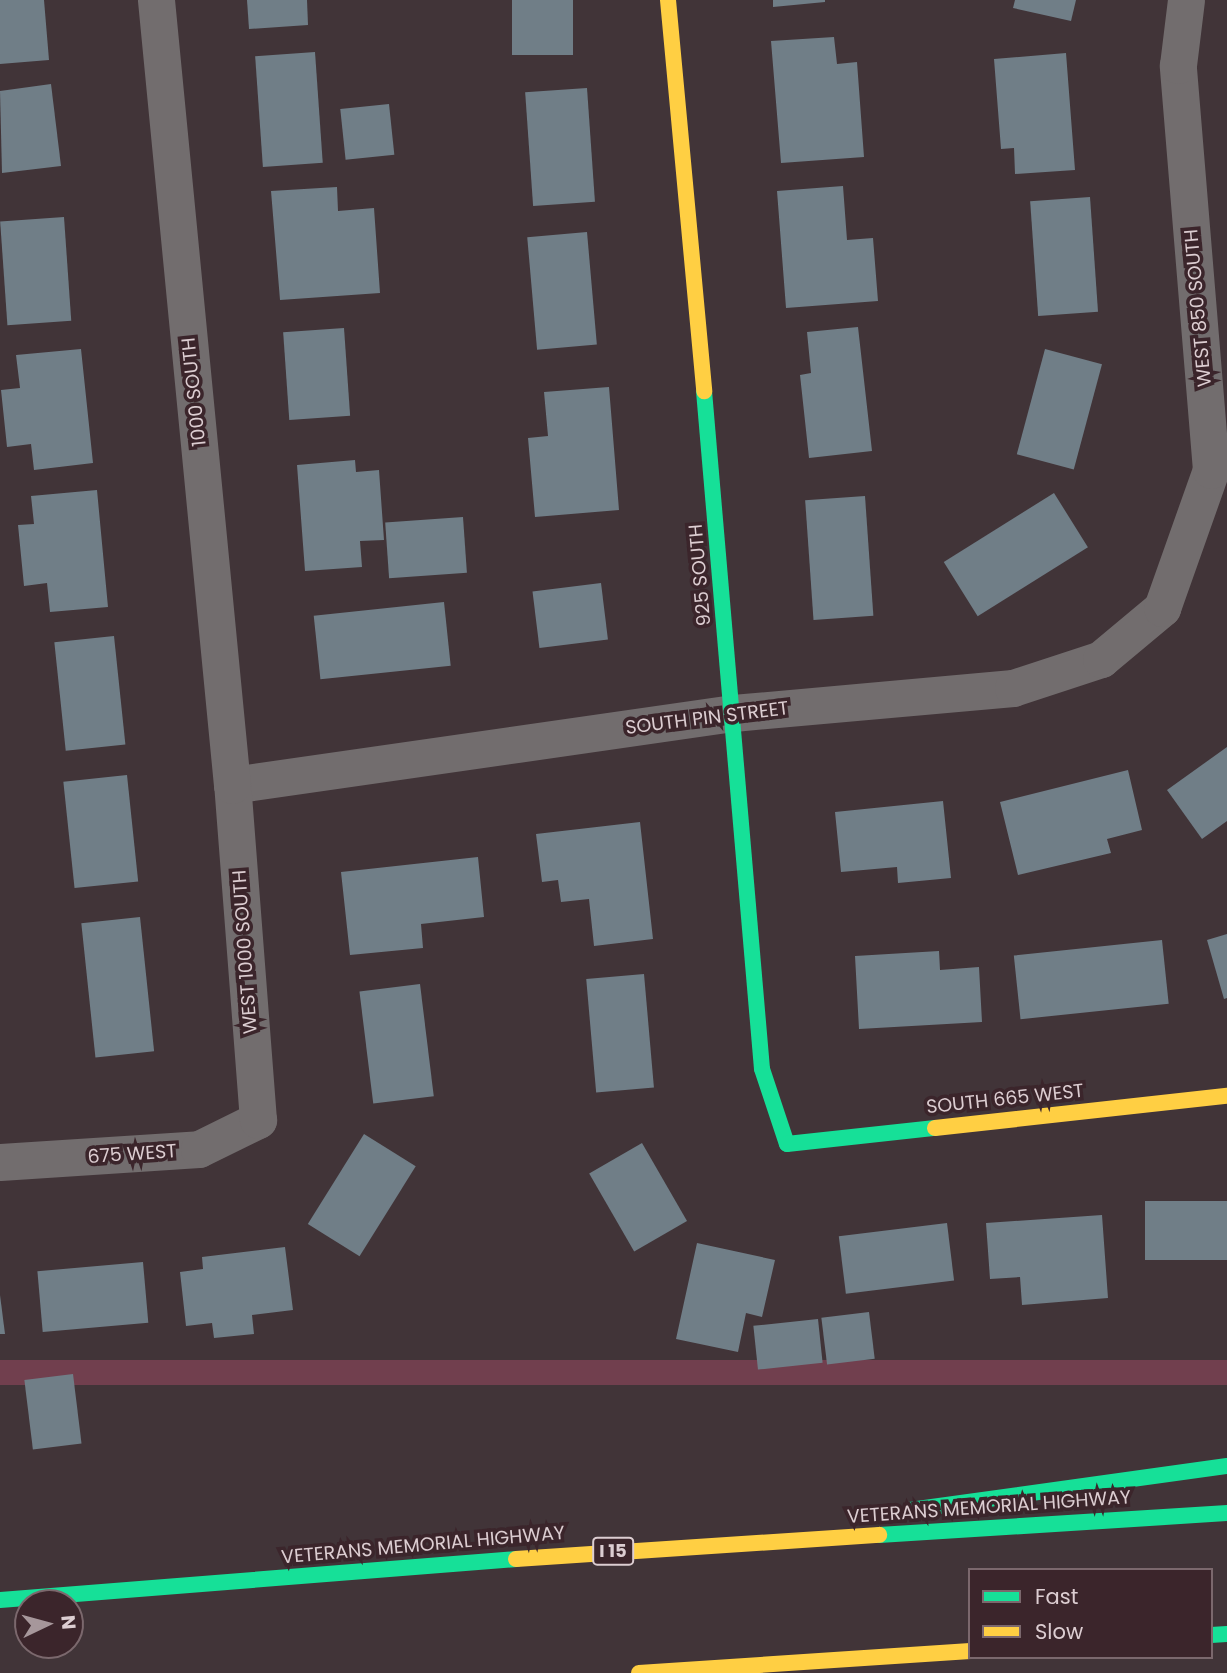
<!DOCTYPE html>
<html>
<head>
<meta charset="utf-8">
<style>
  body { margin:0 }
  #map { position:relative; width:1227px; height:1673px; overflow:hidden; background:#413438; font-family:Poppins,sans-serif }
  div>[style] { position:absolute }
  .green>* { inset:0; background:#713f4e; transform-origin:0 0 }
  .building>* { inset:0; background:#707e87; transform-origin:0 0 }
  .street>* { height:37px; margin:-18.5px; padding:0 18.5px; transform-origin:18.5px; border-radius:18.5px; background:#726d6e }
  .fast>* { height:16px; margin:-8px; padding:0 8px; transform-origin:8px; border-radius:8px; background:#16e098 }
  .slow>* { height:16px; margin:-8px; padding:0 8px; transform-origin:8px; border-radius:8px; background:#ffcf43 }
  span { translate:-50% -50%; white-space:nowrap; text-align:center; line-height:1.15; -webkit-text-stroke:7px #3b252b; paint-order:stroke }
  .shield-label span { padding:2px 5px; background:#3b252b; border:2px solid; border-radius:5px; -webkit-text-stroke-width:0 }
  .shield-label { font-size:18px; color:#dccdd1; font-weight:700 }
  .street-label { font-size:19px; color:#dccdd1 }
  .legend { position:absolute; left:968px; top:1568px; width:245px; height:91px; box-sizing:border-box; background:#3b252b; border:2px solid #7b686d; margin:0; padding:9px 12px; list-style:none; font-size:21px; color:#dccdd1 }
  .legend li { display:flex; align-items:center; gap:14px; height:35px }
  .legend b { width:35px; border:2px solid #7b686d }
  .north { position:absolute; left:14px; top:1589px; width:70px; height:70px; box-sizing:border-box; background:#3b252b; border:2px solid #7b686d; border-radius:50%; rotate:85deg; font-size:19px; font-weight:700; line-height:28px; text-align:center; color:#dccdd1 }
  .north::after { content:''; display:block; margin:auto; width:24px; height:32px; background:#a6979b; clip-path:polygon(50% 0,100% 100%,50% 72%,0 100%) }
</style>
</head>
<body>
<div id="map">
  <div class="green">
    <div style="left:1227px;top:1360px;width:25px;height:1230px;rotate:90deg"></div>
  </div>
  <div class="building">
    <div style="clip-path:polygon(0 0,44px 0,49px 60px,0 64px)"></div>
    <div style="clip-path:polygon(247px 0,307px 0,308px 25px,249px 29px)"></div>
    <div style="left:512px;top:0;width:61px;height:55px"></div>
    <div style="clip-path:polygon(773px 0,825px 0,825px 2px,773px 7px)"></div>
    <div style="clip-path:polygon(1015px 0,1076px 0,1071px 21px,1013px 8px)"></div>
    <div style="clip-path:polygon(834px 37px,837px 64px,857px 62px,864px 157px,781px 163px,771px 41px)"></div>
    <div style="left:315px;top:52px;width:111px;height:60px;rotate:86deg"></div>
    <div style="clip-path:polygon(1066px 53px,1075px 170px,1015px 174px,1014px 148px,1001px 149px,994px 59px)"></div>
    <div style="clip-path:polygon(51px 84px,61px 166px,2px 173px,0 91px)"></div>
    <div style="left:587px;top:88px;width:114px;height:62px;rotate:86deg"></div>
    <div style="left:389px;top:104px;width:51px;height:49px;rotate:84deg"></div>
    <div style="clip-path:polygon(843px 186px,847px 240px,873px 238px,878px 301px,786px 308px,777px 191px)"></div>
    <div style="clip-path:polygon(337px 187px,338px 211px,374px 208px,380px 293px,280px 300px,271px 191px)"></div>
    <div style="left:1090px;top:197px;width:115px;height:60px;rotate:86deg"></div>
    <div style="left:64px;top:217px;width:104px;height:64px;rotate:86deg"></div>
    <div style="left:587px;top:232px;width:113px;height:60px;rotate:85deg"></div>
    <div style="clip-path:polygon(858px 327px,872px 451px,809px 458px,800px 375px,811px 373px,807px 332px)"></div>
    <div style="left:344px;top:328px;width:88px;height:61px;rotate:86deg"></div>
    <div style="clip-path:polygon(81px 349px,93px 463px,34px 470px,31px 444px,7px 447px,1px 390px,20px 388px,16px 355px)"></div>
    <div style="left:1045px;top:349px;width:59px;height:109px;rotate:15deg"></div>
    <div style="clip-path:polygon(609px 387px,619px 510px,535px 517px,528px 438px,548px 436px,544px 392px)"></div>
    <div style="clip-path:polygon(355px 460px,356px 472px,379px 470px,384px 540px,360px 541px,362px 567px,305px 571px,297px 465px)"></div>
    <div style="clip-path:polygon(97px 490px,108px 607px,50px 612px,47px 583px,24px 586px,18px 525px,34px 524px,31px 496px)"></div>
    <div style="left:1054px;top:493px;width:64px;height:130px;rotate:58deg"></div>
    <div style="left:865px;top:496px;width:120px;height:60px;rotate:86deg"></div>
    <div style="left:463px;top:517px;width:56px;height:78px;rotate:86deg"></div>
    <div style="left:601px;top:583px;width:57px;height:69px;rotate:83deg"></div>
    <div style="left:444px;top:602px;width:64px;height:131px;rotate:84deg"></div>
    <div style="left:114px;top:636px;width:109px;height:60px;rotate:84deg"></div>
    <div style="clip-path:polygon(1227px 747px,1227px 821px,1202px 839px,1167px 790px)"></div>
    <div style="clip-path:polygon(1128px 770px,1142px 830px,1107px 839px,1111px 853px,1018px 875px,1000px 802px)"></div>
    <div style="left:127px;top:775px;width:107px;height:64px;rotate:84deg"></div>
    <div style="clip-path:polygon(943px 801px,951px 878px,898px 883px,897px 867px,841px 872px,835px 812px)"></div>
    <div style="clip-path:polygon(640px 822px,653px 939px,594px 946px,589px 899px,561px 902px,558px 880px,542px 882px,536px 834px)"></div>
    <div style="clip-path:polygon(478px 857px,484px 917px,421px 924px,423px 948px,350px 955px,341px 872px)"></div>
    <div style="left:140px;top:917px;width:135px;height:59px;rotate:84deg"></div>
    <div style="clip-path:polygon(1227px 934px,1227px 998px,1224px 999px,1207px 940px)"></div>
    <div style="left:1162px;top:940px;width:64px;height:149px;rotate:84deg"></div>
    <div style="clip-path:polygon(939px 951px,940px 970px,979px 967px,982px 1022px,859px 1029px,855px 956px)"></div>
    <div style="left:644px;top:974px;width:114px;height:58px;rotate:85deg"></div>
    <div style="left:420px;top:984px;width:113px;height:61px;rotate:83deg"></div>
    <div style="left:364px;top:1134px;width:61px;height:106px;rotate:32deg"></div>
    <div style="left:642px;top:1143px;width:90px;height:61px;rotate:60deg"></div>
    <div style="left:1227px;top:1201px;width:59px;height:82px;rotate:90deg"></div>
    <div style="clip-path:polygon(1102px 1215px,1108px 1298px,1022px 1305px,1020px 1277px,990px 1279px,986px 1223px)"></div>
    <div style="left:947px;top:1223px;width:58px;height:109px;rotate:83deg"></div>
    <div style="clip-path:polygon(697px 1243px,775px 1260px,762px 1317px,746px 1313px,738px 1352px,676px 1339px)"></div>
    <div style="clip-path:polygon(285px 1247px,293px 1310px,252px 1315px,254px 1334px,214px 1338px,212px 1323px,186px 1326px,180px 1272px,203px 1269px,202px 1257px)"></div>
    <div style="left:143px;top:1262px;width:61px;height:106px;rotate:85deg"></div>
    <div style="clip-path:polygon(0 1295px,5px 1334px,0 1334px)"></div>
    <div style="left:869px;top:1312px;width:47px;height:48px;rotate:83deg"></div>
    <div style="left:818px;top:1319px;width:44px;height:65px;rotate:84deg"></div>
    <div style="left:73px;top:1374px;width:70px;height:49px;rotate:83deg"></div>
  </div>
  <div class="street">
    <div style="left:232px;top:785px;width:506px;rotate:-8.18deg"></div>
    <div style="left:733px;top:713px;width:281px;rotate:-5.1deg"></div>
    <div style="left:1013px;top:688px;width:93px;rotate:-18.2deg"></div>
    <div style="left:1101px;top:659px;width:80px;rotate:-39.9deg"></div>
    <div style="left:1162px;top:608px;width:146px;rotate:-70.5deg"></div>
    <div style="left:1211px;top:470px;width:406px;rotate:-94.7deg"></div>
    <div style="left:1178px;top:65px;width:65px;rotate:-83deg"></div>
    <div style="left:0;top:1162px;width:199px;rotate:-3.7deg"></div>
    <div style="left:199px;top:1149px;width:66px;rotate:-26.2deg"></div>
    <div style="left:258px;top:1120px;width:336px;rotate:-94.4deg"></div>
    <div style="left:232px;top:785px;width:789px;rotate:-95.53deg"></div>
  </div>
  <div class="fast">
    <div style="left:704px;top:391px;width:680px;rotate:85.11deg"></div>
    <div style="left:762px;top:1069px;width:79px;rotate:71.6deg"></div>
    <div style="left:787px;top:1144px;width:149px;rotate:-6.2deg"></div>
    <div style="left:910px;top:1510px;width:320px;rotate:-7.9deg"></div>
    <div style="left:879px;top:1535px;width:349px;rotate:-3.6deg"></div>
    <div style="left:0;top:1600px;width:518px;rotate:-4.54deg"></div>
    <div style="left:1211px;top:1635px;width:16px;rotate:-4deg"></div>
  </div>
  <div class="slow">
    <div style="left:668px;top:0;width:393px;rotate:84.7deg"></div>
    <div style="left:935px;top:1128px;width:294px;rotate:-6.3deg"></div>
    <div style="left:516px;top:1559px;width:364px;rotate:-3.8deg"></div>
    <div style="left:639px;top:1673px;width:332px;rotate:-3.8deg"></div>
  </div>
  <div class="shield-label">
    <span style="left:613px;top:1551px">I 15</span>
  </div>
  <div class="street-label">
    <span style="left:1198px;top:308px;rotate:-95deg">WEST 850 SOUTH</span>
    <span style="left:194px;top:392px;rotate:-96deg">1000 SOUTH</span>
    <span style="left:700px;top:575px;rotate:-95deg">925 SOUTH</span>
    <span style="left:707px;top:718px;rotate:-7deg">SOUTH PIN STREET</span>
    <span style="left:245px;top:952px;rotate:-94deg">WEST 1000 SOUTH</span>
    <span style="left:1005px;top:1099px;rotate:-6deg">SOUTH 665 WEST</span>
    <span style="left:132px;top:1154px;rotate:-4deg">675 WEST</span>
    <span style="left:989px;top:1507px;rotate:-4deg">VETERANS MEMORIAL HIGHWAY</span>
    <span style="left:423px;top:1545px;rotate:-5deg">VETERANS MEMORIAL HIGHWAY</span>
  </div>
  <ul class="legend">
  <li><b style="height:9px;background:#16e098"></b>Fast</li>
  <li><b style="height:9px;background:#ffcf43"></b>Slow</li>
  </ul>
  <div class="north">N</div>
</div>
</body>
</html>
